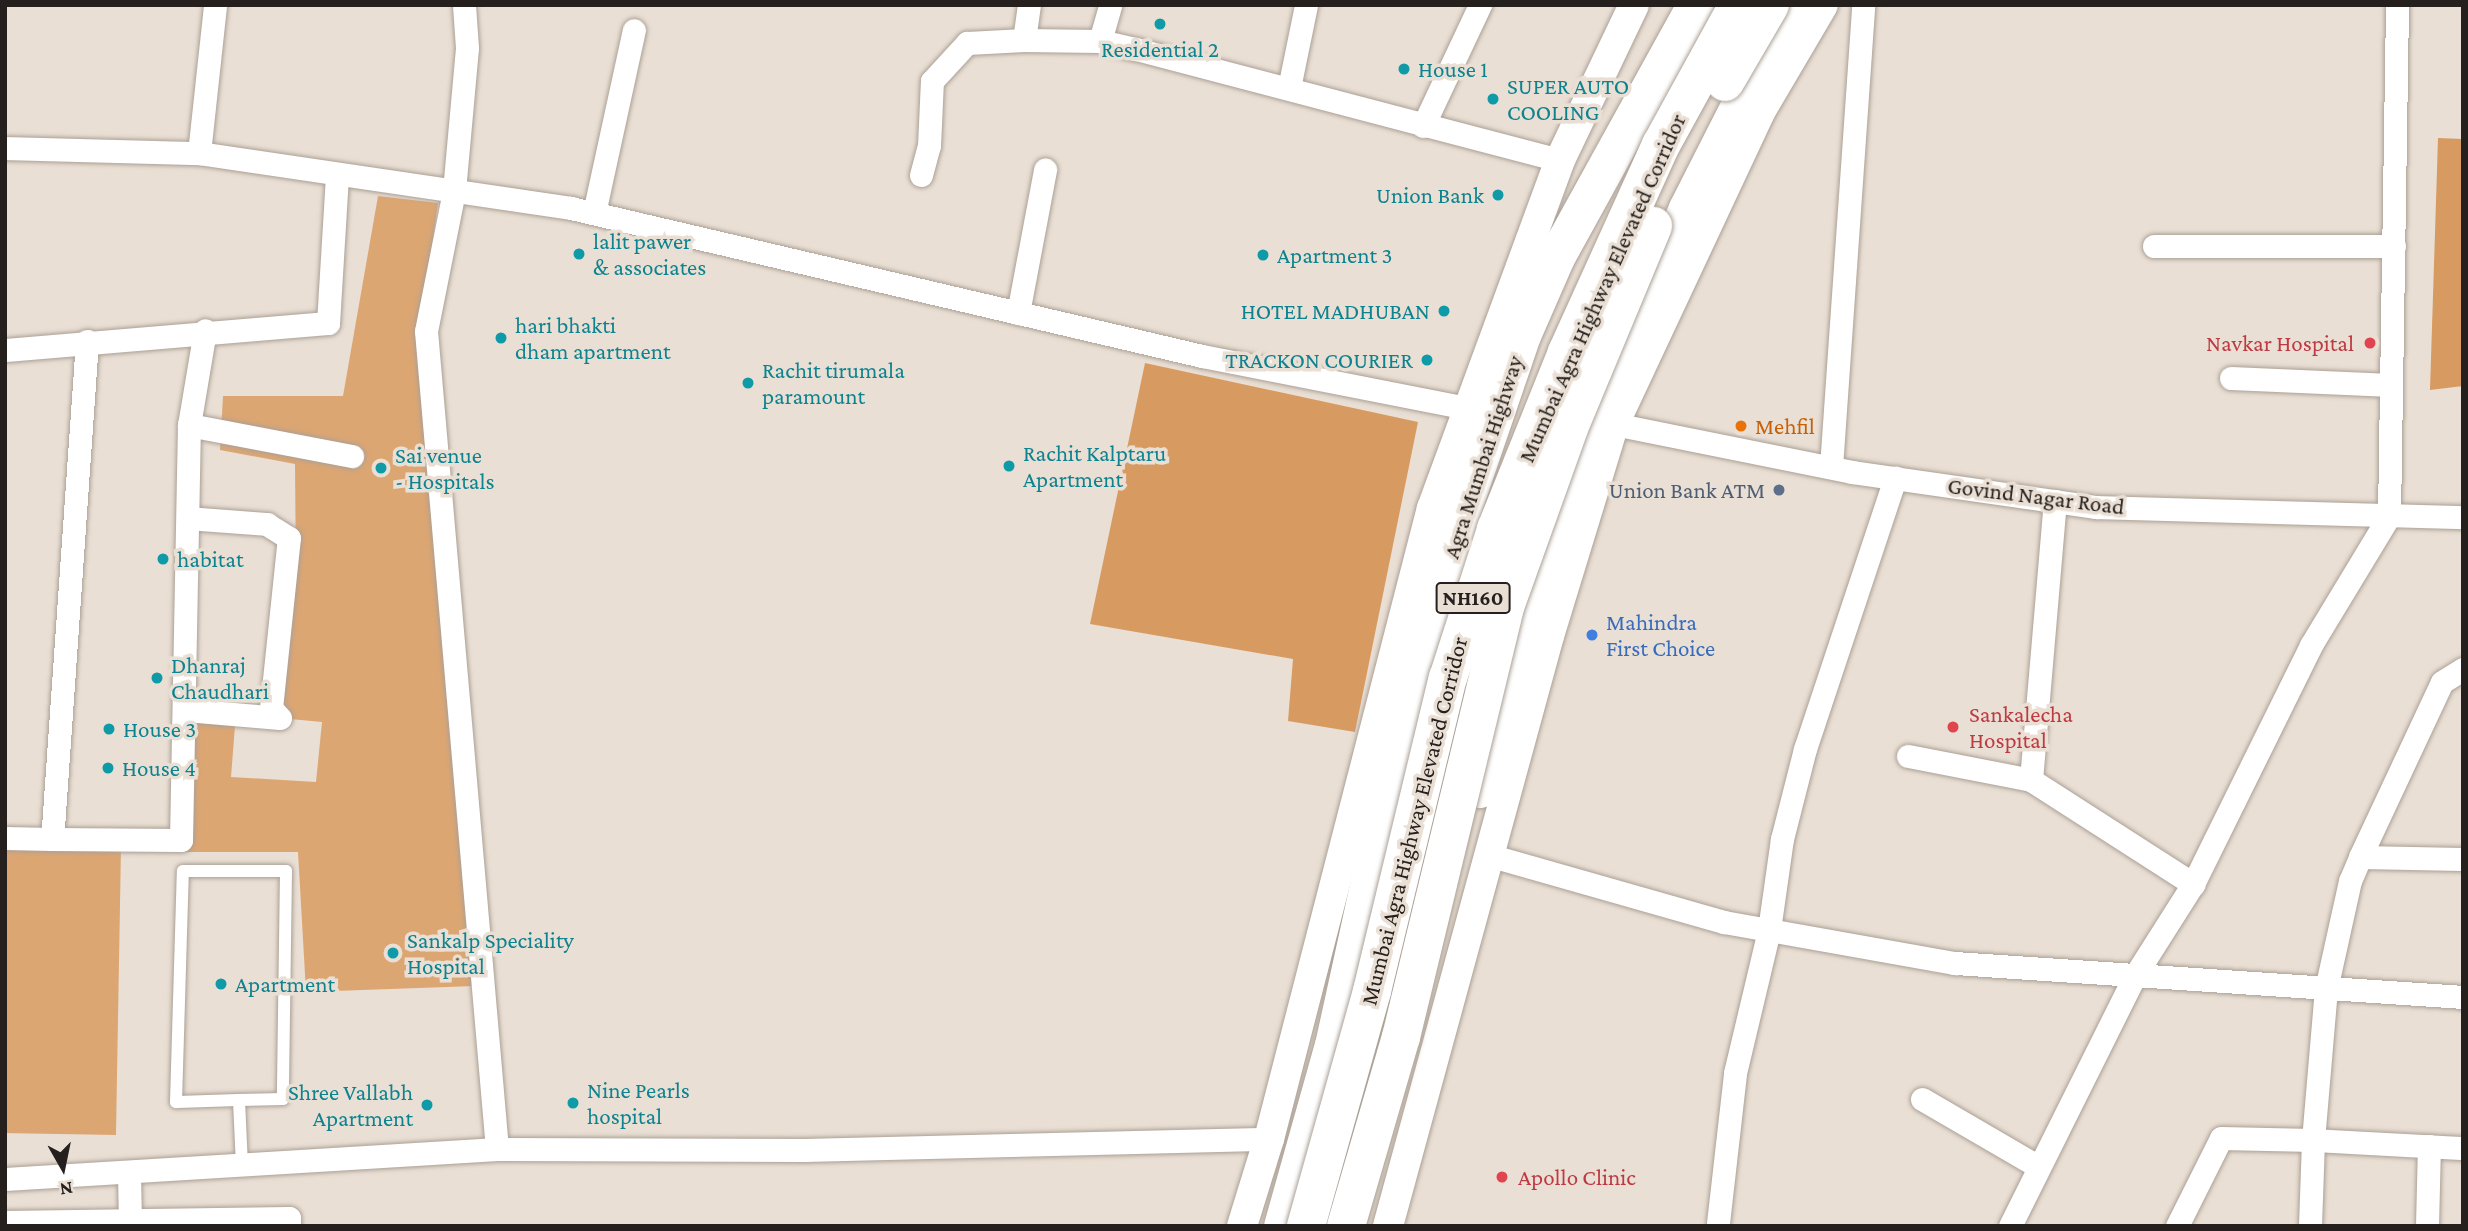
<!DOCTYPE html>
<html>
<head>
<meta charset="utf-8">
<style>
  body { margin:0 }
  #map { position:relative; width:2468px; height:1231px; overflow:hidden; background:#eadfd4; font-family:"Crimson Pro",serif }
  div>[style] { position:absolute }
  .green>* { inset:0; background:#dca673; transform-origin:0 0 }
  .forest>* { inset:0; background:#d79b62 }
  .roads { filter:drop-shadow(0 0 2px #aba096) drop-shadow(0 0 2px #aba096) }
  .service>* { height:12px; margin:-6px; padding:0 6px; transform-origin:6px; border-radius:6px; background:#fff }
  .minor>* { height:23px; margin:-11.5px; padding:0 11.5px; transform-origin:11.5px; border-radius:11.5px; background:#fff }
  .tertiary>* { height:30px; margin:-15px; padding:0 15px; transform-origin:15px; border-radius:15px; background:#fff }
  .primary>* { height:37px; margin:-18.5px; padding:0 18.5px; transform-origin:18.5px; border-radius:18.5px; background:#fff }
  .bridges { filter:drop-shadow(0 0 2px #aba096) drop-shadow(0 0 2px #aba096) }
  .motorway-bridge>* { height:38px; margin:-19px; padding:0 19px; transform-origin:19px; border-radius:19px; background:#fff }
  .dots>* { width:19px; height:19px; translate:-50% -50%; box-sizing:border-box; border:4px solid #eadfd4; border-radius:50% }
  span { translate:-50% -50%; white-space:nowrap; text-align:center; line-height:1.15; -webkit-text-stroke:7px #eadfd4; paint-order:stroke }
  .shield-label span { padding:2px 5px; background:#eadfd4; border:2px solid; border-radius:5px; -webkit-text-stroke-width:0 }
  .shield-label { font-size:21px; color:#25201d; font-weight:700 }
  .culture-label { font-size:23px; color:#0d838f }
  .left { translate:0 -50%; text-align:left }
  .right { translate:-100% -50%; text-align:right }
  .street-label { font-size:23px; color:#25201d }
  .health-label { font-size:23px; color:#be3a42 }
  .food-label { font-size:23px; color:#c56008 }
  .service-label { font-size:23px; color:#4e5e75 }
  .shop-label { font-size:23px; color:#366cbe }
  .frame { position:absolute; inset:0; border:7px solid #25201d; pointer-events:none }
  .north { position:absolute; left:28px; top:1133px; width:70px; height:70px; -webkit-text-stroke:5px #eadfd4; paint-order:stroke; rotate:171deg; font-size:19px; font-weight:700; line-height:28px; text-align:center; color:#25201d }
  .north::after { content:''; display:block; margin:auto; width:24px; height:32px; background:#25201d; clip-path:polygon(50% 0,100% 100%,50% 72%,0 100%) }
</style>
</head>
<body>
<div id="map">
  <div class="green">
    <div style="clip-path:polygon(378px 196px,438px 203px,423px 308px,475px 986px,306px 992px,298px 852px,183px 852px,193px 710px,236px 713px,231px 777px,316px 782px,322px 722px,280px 718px,296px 584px,295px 464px,220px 450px,223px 396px,343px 396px)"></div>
    <div style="left:5px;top:846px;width:116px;height:287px;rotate:1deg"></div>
  </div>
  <div class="forest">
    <div style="clip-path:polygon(2438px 138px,2463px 139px,2463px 386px,2430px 390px)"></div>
    <div style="clip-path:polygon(1145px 363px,1418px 422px,1355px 732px,1288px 721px,1293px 659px,1090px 624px)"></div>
  </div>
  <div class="roads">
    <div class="service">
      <div style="left:239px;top:1100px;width:63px;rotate:178.2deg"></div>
      <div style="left:176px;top:1102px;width:231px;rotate:-88.3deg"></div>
      <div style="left:183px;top:871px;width:103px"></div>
      <div style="left:286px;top:871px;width:228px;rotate:90.8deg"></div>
      <div style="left:283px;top:1099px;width:44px;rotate:178.7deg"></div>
      <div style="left:239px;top:1100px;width:65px;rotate:87.4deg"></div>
    </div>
    <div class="minor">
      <div style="left:464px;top:5px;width:43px;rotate:86deg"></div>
      <div style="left:467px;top:48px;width:144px;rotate:95.2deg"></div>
      <div style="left:454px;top:191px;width:143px;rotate:101.3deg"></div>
      <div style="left:426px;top:331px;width:821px;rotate:85.04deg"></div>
      <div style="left:1024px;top:40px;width:35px;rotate:-82deg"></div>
      <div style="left:1100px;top:41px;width:37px;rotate:-74deg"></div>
      <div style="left:1289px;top:88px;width:85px;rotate:-78.4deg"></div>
      <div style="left:1423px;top:126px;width:134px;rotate:-64.8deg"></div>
      <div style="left:5px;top:148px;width:194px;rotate:1.5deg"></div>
      <div style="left:199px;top:153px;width:376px;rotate:8.4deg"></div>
      <div style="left:571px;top:208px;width:648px;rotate:13.2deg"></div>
      <div style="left:1202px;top:356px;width:270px;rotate:11.1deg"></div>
      <div style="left:199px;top:153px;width:149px;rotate:-83.8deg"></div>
      <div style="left:921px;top:175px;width:30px;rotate:-75deg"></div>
      <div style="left:929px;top:146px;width:65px;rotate:-87.4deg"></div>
      <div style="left:932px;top:81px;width:52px;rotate:-47.4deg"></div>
      <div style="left:967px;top:43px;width:57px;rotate:-3deg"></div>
      <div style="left:1024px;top:40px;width:76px;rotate:0.8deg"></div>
      <div style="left:1100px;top:41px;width:37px;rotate:13deg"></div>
      <div style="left:1136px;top:49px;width:438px;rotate:14.7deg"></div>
      <div style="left:594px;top:213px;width:187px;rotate:-77.7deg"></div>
      <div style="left:2154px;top:246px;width:240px"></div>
      <div style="left:1018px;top:313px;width:146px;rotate:-79.3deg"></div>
      <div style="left:87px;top:341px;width:499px;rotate:94deg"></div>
      <div style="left:52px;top:839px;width:129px;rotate:0.4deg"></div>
      <div style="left:181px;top:840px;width:415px;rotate:-88.9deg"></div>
      <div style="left:189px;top:425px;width:96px;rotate:-80.4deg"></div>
      <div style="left:5px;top:350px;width:324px;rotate:-4.8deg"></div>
      <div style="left:328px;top:323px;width:149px;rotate:-86.5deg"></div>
      <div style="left:2231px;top:378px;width:160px;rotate:2.5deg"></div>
      <div style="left:1614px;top:424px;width:243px;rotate:11.4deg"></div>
      <div style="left:1852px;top:472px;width:246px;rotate:8.2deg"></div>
      <div style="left:2096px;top:507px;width:367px;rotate:1.6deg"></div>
      <div style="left:189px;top:425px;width:166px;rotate:10.8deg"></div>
      <div style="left:1831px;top:467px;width:463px;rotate:-86deg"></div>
      <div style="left:186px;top:710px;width:94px;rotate:4.9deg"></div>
      <div style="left:280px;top:718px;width:13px;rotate:-132deg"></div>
      <div style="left:271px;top:708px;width:171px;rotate:-84deg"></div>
      <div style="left:289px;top:538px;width:26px;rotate:-148deg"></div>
      <div style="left:267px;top:524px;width:79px;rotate:-175.7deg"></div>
      <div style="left:1908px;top:756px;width:125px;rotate:11deg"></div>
      <div style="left:2031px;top:780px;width:193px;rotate:32.7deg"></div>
      <div style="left:2031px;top:780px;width:280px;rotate:-85.1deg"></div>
      <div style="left:5px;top:838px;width:47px;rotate:1.2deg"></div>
      <div style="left:1492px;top:856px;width:241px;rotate:15.9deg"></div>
      <div style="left:1724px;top:922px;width:235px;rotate:10.1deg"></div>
      <div style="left:1955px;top:963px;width:509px;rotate:3.83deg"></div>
      <div style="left:2360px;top:857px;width:193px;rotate:-64.9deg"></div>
      <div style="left:2442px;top:682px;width:25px;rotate:-32deg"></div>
      <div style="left:1922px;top:1099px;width:135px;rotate:30.2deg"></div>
      <div style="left:129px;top:1172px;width:54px;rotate:88.9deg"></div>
      <div style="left:5px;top:1179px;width:493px;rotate:-3.5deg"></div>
      <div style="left:497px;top:1149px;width:308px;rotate:0.2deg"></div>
      <div style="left:805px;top:1150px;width:464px;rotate:-1.4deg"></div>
      <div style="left:5px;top:1222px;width:284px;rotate:-0.8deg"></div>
      <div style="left:289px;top:1218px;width:8px;rotate:90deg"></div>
      <div style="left:1718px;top:1223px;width:151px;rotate:-83.5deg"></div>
      <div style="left:1735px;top:1073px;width:147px;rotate:-76.6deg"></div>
      <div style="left:1769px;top:930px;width:92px;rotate:-81.9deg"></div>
      <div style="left:1782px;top:839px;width:93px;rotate:-75.7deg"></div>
      <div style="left:1805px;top:749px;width:286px;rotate:-71.6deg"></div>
      <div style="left:2010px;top:1226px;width:278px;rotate:-63.5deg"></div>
      <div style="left:2134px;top:977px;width:110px;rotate:-57.6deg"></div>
      <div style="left:2193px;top:884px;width:267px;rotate:-63.7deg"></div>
      <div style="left:2311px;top:645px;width:151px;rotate:-58.8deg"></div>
      <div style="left:2389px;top:516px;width:511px;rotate:-89.1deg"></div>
      <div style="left:2177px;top:1226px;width:98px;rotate:-63.4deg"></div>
      <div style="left:2221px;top:1138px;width:92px;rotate:1.2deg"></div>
      <div style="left:2313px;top:1140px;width:152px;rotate:-85.1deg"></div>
      <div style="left:2326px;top:989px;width:111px;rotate:-77.5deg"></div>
      <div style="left:2350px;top:881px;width:26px;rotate:-67deg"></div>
      <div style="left:2360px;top:857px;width:103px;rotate:1.1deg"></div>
      <div style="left:2310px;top:1226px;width:86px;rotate:-88deg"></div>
      <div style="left:2313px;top:1140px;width:150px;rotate:3.1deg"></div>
      <div style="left:2427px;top:1226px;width:80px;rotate:-88.6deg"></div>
    </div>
    <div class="tertiary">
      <div style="left:1242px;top:1226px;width:91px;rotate:-72.8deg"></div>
      <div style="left:1269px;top:1139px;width:652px;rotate:-75.52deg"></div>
      <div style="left:1432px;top:508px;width:371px;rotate:-69.8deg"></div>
      <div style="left:1560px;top:160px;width:172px;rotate:-64.5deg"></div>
      <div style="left:1388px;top:1226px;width:612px;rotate:-74.74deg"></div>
      <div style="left:1549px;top:636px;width:222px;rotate:-73deg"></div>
      <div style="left:1614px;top:424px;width:344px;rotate:-64.9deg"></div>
      <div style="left:1760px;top:112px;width:124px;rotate:-59.5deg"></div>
    </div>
    <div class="primary">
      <div style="left:1479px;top:789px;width:211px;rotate:-74.1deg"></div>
      <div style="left:1537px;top:586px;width:183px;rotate:-70.6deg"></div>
      <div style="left:1598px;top:413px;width:223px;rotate:-66.5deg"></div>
      <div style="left:1687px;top:208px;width:228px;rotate:-63.1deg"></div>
      <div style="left:1282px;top:1226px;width:188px;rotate:-74.3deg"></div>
      <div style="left:1333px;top:1045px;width:280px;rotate:-77.6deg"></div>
      <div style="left:1393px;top:772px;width:270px;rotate:-75.2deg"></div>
      <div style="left:1462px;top:511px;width:186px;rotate:-71.2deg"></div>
      <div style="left:1522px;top:335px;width:85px;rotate:-66.4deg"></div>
      <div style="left:1556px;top:257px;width:288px;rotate:-61.1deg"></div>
    </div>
  </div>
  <div class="bridges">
    <div class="motorway-bridge">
      <div style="left:1725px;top:82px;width:89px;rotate:-59.7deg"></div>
      <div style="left:1306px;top:1226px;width:244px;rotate:-74.3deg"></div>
      <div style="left:1372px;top:991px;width:322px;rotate:-76.4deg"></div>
      <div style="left:1448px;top:678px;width:157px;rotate:-72.1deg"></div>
      <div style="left:1496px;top:529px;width:191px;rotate:-68.1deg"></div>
      <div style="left:1567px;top:352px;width:227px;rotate:-65.6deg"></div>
      <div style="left:1661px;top:145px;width:160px;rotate:-61.2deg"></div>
      <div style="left:1346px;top:1226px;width:197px;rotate:-73.8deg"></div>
      <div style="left:1401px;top:1037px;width:442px;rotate:-76.4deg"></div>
      <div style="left:1505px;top:607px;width:190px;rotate:-70.3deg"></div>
      <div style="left:1569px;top:428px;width:219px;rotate:-67.4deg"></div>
    </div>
  </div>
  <div class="dots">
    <div style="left:1160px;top:24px;background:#0f9aa8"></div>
    <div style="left:1404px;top:69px;background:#0f9aa8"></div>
    <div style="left:1493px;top:99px;background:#0f9aa8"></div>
    <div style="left:1498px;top:195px;background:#0f9aa8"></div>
    <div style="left:579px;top:254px;background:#0f9aa8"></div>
    <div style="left:1263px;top:255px;background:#0f9aa8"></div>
    <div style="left:1444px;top:311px;background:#0f9aa8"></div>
    <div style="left:501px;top:338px;background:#0f9aa8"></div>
    <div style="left:2370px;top:343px;background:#e0444e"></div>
    <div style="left:1427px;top:360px;background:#0f9aa8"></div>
    <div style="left:748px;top:383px;background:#0f9aa8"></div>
    <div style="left:1741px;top:426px;background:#e8710a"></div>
    <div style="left:1009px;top:466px;background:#0f9aa8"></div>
    <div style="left:381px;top:468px;background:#0f9aa8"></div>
    <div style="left:1779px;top:490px;background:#5c6f8a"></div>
    <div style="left:163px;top:559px;background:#0f9aa8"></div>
    <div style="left:1592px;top:635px;background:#3f7fe0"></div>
    <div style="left:157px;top:678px;background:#0f9aa8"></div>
    <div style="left:1953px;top:727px;background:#e0444e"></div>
    <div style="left:109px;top:729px;background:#0f9aa8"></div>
    <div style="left:108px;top:768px;background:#0f9aa8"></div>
    <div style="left:393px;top:953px;background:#0f9aa8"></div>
    <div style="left:221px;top:984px;background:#0f9aa8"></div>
    <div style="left:573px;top:1103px;background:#0f9aa8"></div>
    <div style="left:427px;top:1105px;background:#0f9aa8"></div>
    <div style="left:1502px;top:1177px;background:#e0444e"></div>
  </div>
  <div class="shield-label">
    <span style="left:1473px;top:598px">NH160</span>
  </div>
  <div class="culture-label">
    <span style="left:1160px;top:49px">Residential 2</span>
    <span class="left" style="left:1418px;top:69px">House 1</span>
    <span class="left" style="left:1507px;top:99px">SUPER AUTO<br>COOLING</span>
    <span class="right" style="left:1484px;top:195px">Union Bank</span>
    <span class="left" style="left:593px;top:254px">lalit pawer<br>&amp; associates</span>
    <span class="left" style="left:1277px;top:255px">Apartment 3</span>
    <span class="right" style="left:1430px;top:311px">HOTEL MADHUBAN</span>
    <span class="left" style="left:515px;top:338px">hari bhakti<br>dham apartment</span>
    <span class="right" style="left:1413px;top:360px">TRACKON COURIER</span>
    <span class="left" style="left:762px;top:383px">Rachit tirumala<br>paramount</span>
    <span class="left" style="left:1023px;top:466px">Rachit Kalptaru<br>Apartment</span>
    <span class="left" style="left:395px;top:468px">Sai venue<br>- Hospitals</span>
    <span class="left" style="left:177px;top:559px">habitat</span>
    <span class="left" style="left:171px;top:678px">Dhanraj<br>Chaudhari</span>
    <span class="left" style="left:123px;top:729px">House 3</span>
    <span class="left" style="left:122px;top:768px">House 4</span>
    <span class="left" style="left:407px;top:953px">Sankalp Speciality<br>Hospital</span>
    <span class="left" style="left:235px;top:984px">Apartment</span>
    <span class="left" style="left:587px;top:1103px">Nine Pearls<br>hospital</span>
    <span class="right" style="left:413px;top:1105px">Shree Vallabh<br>Apartment</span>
  </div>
  <div class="street-label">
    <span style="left:1602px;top:288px;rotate:-66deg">Mumbai Agra Highway Elevated Corridor</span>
    <span style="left:1483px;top:457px;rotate:-72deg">Agra Mumbai Highway</span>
    <span style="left:2036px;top:496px;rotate:7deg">Govind Nagar Road</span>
    <span style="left:1414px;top:821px;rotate:-76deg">Mumbai Agra Highway Elevated Corridor</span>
  </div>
  <div class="health-label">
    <span class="right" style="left:2354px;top:343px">Navkar Hospital</span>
    <span class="left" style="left:1969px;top:727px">Sankalecha<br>Hospital</span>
    <span class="left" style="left:1518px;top:1177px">Apollo Clinic</span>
  </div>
  <div class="food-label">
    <span class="left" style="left:1755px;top:426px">Mehfil</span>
  </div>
  <div class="service-label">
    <span class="right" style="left:1765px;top:490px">Union Bank ATM</span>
  </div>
  <div class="shop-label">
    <span class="left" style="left:1606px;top:635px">Mahindra<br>First Choice</span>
  </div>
  <div class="frame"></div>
  <div class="north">N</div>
</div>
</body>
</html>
